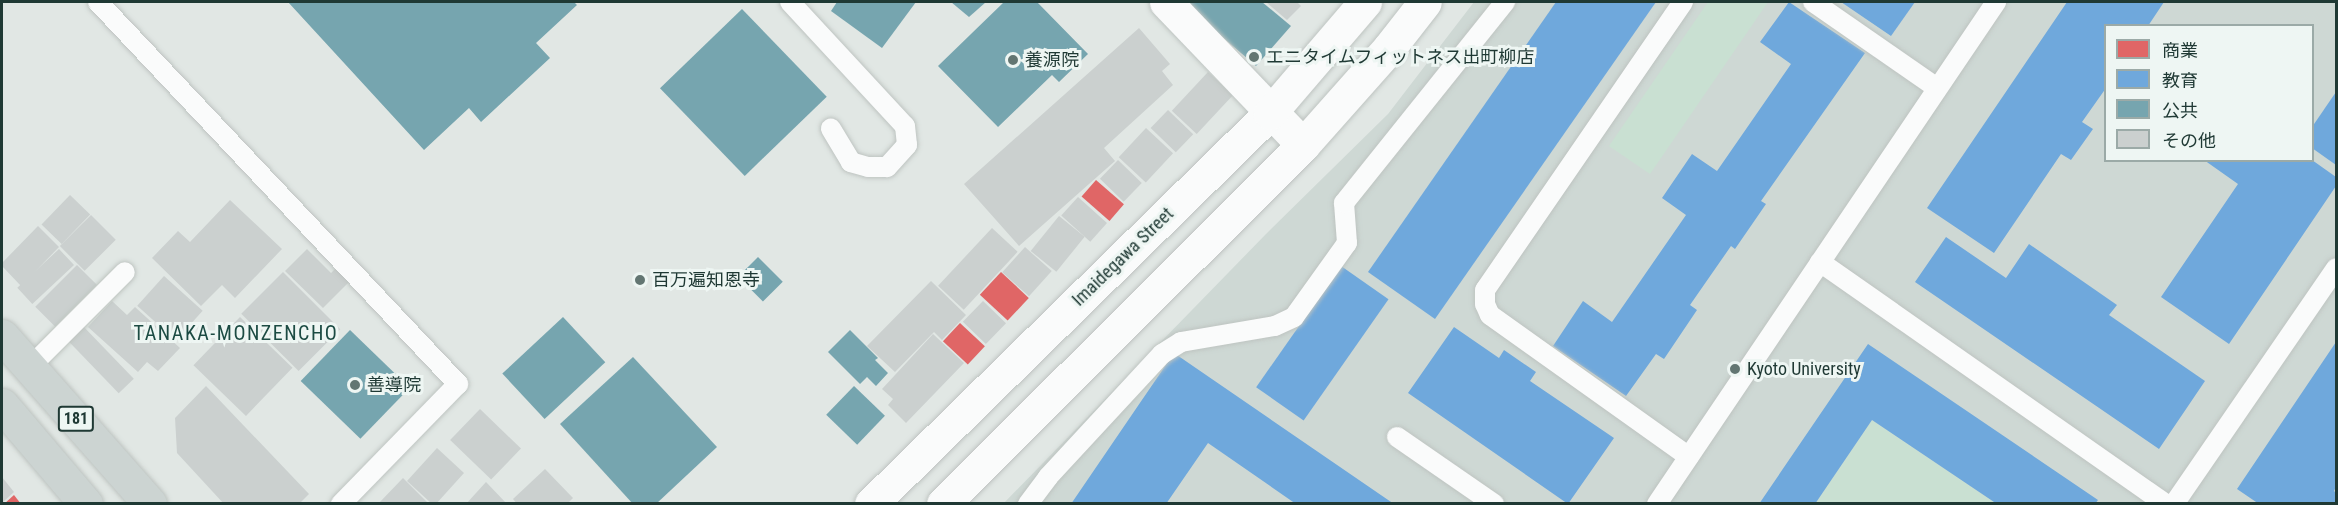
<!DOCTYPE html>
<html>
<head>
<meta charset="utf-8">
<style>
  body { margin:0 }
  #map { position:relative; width:2338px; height:505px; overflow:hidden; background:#e1e7e4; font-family:"Roboto Condensed","Noto Sans JP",sans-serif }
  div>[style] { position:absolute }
  .built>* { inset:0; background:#ced8d4 }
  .green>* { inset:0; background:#c9e0d2 }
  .shops>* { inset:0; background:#e06666; transform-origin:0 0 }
  .schools>* { inset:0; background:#6fa8dc; transform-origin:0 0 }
  .public>* { inset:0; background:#76a5af; transform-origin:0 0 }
  .building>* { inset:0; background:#cbd0cf; transform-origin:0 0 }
  .roads { filter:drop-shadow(0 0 2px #bec4c1) drop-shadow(0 0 2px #bec4c1) }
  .service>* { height:20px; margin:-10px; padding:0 10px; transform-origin:10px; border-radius:10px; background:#fafbfb }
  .minor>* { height:33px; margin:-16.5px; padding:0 16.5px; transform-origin:16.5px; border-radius:16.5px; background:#fafbfb }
  .secondary>* { height:33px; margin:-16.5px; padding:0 16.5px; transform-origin:16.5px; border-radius:16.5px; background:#fafbfb }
  .primary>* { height:33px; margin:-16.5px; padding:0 16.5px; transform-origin:16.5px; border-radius:16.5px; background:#ccd4d2 }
  .dots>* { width:16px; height:16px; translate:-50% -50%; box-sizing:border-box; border:3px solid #eef6f3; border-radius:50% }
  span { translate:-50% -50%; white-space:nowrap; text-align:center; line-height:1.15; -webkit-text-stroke:6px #eef6f3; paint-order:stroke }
  .shield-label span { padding:2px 4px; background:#eef6f3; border:2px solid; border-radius:4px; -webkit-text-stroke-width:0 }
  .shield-label { font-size:16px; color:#1f3934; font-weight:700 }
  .poi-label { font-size:18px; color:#1f3934 }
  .left { translate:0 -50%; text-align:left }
  .street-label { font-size:18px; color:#1f3934 }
  .neighbourhood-label { font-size:20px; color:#1c4b43; letter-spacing:1.5px }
  .frame { position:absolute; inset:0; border:3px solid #1f3934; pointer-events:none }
  .legend { position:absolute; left:2104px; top:24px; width:210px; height:138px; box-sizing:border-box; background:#eef6f3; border:2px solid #9baaa7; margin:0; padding:8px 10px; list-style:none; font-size:18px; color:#1f3934 }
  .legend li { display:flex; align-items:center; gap:12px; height:30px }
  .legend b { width:30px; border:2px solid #9baaa7 }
</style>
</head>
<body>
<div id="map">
  <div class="built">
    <div style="clip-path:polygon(evenodd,1474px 2px,2336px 2px,2336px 503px,1003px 504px,1266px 234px,1388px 114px,1474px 2px,2106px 26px,2312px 26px,2312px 160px,2106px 160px,2106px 26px)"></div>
  </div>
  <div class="green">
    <div style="clip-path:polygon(1708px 2px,1768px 2px,1650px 174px,1609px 146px)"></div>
    <div style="clip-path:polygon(1872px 420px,1997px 504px,1815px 504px)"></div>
  </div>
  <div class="shops">
    <div style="left:1096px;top:180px;width:37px;height:22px;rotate:41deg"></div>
    <div style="left:1001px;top:272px;width:38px;height:31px;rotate:43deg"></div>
    <div style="left:960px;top:323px;width:34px;height:25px;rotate:43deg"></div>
    <div style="clip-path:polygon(14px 495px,21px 504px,4px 504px)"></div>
  </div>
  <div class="schools">
    <div style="clip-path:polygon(1556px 2px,1656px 2px,1435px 319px,1368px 272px)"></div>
    <div style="clip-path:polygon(1789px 2px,1865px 53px,1761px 201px,1766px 204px,1735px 249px,1731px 246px,1690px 305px,1697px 310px,1664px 359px,1656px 354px,1626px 396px,1553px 346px,1583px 301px,1612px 322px,1686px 215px,1662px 198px,1692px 154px,1717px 171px,1791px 64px,1760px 42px)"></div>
    <div style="clip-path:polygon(1841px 2px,1915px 2px,1891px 36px)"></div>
    <div style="clip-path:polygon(2067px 2px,2164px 2px,2148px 26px,2106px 26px,2106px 88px,2082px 122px,2093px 129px,2071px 160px,2061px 154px,1994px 253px,1927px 208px)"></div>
    <div style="clip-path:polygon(2336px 92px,2336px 165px,2312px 148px,2312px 127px)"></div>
    <div style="clip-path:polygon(2204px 160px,2312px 160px,2336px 177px,2336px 186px,2229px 344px,2161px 297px,2238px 184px)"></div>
    <div style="clip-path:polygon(1946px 237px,2006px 278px,2029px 244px,2117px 305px,2109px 315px,2205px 381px,2159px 449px,1915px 282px)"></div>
    <div style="left:1341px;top:266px;width:58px;height:148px;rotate:35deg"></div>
    <div style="clip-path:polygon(1454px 327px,1499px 358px,1504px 350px,1536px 372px,1530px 381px,1614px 438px,1568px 504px,1408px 393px)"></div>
    <div style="clip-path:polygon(2336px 342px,2336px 487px,2334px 491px,2336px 493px,2336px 504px,2259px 504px,2237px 489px)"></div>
    <div style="clip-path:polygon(1868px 344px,2098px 500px,2095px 504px,1997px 504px,1872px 420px,1815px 504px,1759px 504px)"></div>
    <div style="clip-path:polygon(1174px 353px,1394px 504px,1296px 504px,1208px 443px,1166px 504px,1071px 504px)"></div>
  </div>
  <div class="public">
    <div style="clip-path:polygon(288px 2px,574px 2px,577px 5px,536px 43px,550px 58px,481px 122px,469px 108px,424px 150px)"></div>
    <div style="clip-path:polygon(837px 2px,916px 2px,882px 48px,831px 11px)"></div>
    <div style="clip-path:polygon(951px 2px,986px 2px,969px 17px)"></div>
    <div style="clip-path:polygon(1004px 2px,1037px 2px,1088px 54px,1059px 82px,1052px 75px,998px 127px,938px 66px)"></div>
    <div style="clip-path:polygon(1186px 2px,1262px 2px,1291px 26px,1256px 66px,1184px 4px)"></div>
    <div style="left:742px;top:9px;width:122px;height:114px;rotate:46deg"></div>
    <div style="left:758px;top:257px;width:35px;height:28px;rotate:45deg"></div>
    <div style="left:563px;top:317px;width:62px;height:83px;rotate:47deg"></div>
    <div style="left:350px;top:330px;width:83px;height:71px;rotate:44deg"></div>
    <div style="clip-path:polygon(850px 330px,878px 358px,875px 360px,888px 373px,876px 386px,867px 377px,860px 384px,828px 352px)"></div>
    <div style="clip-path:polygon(633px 357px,717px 447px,656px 504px,633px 504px,560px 424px)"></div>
    <div style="left:854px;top:386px;width:43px;height:40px;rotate:44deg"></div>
  </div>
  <div class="building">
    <div style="clip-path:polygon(1266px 2px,1297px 2px,1301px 6px,1287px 20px)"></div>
    <div style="clip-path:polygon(1139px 28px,1170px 64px,1162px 71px,1173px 85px,1104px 148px,1115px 161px,1019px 246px,964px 184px)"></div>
    <div style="left:1208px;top:72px;width:34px;height:53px;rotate:43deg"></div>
    <div style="left:1168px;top:110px;width:35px;height:25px;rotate:44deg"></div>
    <div style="left:1146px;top:128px;width:37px;height:40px;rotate:43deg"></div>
    <div style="left:1118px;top:160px;width:33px;height:26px;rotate:44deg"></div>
    <div style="left:70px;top:195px;width:28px;height:41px;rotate:44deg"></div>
    <div style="left:1078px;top:197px;width:39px;height:25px;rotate:42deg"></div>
    <div style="clip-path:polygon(230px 200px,282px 249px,235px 298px,222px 285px,201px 306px,152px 258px,178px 231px,190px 242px)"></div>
    <div style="left:91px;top:215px;width:35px;height:44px;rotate:45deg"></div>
    <div style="left:1059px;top:216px;width:33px;height:45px;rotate:39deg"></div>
    <div style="clip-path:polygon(38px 226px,59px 247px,21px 286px,2px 266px,2px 263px)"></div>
    <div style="left:992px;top:228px;width:35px;height:79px;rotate:43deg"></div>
    <div style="left:1025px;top:247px;width:36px;height:34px;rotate:42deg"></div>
    <div style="left:59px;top:249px;width:22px;height:57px;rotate:47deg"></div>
    <div style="clip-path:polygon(307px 249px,331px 273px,337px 267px,351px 280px,323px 308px,285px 271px)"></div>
    <div style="left:77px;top:265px;width:28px;height:59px;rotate:45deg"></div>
    <div style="left:283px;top:272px;width:81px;height:59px;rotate:45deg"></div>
    <div style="left:164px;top:276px;width:52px;height:40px;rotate:42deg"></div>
    <div style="clip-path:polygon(931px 281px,966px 315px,942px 340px,934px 332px,895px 372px,867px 346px)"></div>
    <div style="clip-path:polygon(112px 301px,127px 315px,135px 307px,180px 348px,158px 371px,147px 362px,138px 372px,88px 327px)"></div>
    <div style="left:983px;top:301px;width:32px;height:29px;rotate:44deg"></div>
    <div style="left:240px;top:317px;width:73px;height:67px;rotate:44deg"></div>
    <div style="left:81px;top:324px;width:76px;height:21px;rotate:46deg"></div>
    <div style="clip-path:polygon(933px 334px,964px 363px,906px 423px,888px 405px,893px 399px,882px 389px)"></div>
    <div style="clip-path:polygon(206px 386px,309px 494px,299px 504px,224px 504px,177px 453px,175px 418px)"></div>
    <div style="left:480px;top:409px;width:57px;height:43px;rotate:44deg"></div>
    <div style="clip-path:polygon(437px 448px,464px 473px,436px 504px,432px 504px,407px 481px)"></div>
    <div style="clip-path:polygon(545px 469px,573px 498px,567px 504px,517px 504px,513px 499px)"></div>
    <div style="clip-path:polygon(2px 477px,14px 492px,2px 503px)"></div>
    <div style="clip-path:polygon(403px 478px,429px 504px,378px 504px)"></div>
    <div style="clip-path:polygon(486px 482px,507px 504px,466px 504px)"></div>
  </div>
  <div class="roads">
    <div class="service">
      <div style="left:98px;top:2px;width:525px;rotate:46.7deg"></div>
      <div style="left:458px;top:384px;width:168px;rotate:134.3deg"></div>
      <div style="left:790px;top:2px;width:169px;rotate:47.2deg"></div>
      <div style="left:905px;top:126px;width:19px;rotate:84deg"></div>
      <div style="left:907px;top:145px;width:30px;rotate:132deg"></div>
      <div style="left:887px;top:167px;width:19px;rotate:180deg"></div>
      <div style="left:868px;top:167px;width:18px;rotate:-164deg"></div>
      <div style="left:851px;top:162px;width:39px;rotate:-121deg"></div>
      <div style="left:1683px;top:2px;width:349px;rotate:124.5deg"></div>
      <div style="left:1485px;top:290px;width:14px;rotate:90deg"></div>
      <div style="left:1485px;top:304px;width:12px;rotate:66deg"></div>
      <div style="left:1490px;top:315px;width:244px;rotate:35.5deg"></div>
      <div style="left:1813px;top:2px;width:151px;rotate:34.7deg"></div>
      <div style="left:1820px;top:262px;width:422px;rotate:35deg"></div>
      <div style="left:30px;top:367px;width:134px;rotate:-45deg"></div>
      <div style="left:1397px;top:437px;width:118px;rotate:34.6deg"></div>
      <div style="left:1028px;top:504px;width:34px;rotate:-53deg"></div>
      <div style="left:1048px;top:477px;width:168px;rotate:-47.2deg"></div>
      <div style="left:1162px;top:354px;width:22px;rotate:-32deg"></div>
      <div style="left:1181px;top:342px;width:95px;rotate:-9.7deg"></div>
      <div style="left:1275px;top:326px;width:21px;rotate:-25deg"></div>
      <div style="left:1294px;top:317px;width:91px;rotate:-54.4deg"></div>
      <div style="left:1347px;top:243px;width:40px;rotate:-94.3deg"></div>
      <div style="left:1344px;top:203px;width:258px;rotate:-51.3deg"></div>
      <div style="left:1657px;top:504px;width:606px;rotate:-55.97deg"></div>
      <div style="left:2174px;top:504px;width:286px;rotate:-55.5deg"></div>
    </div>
    <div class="minor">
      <div style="left:1166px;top:2px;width:198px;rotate:46.2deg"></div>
    </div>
    <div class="secondary">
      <div style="left:871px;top:504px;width:559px;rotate:-44.42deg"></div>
      <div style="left:1270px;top:113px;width:146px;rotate:-49.4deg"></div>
      <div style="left:943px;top:504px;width:508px;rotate:-44.92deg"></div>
      <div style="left:1303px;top:145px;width:130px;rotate:-48.4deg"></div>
      <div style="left:1389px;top:48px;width:58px;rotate:-52deg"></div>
    </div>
    <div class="primary">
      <div style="left:2px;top:336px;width:224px;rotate:48.6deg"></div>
      <div style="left:2px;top:405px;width:130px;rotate:49.7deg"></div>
    </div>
  </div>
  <div class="dots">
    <div style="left:1254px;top:57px;background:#637672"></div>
    <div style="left:1013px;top:60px;background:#637672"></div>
    <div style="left:640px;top:280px;background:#637672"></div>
    <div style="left:1735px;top:369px;background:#637672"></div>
    <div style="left:355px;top:385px;background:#637672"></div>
  </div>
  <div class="shield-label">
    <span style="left:76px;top:419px">181</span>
  </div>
  <div class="poi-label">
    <span class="left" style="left:1266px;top:57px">エニタイムフィットネス出町柳店</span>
    <span class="left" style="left:1025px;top:60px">養源院</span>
    <span class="left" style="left:652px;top:280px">百万遍知恩寺</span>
    <span class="left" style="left:1747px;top:369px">Kyoto University</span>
    <span class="left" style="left:367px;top:385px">善導院</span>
  </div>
  <div class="street-label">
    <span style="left:1123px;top:257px;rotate:-44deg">Imaidegawa Street</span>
  </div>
  <div class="neighbourhood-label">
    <span style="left:236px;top:333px">TANAKA-MONZENCHO</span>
  </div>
  <div class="frame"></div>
  <ul class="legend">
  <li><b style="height:16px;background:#e06666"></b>商業</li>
  <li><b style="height:16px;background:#6fa8dc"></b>教育</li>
  <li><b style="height:16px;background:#76a5af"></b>公共</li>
  <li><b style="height:16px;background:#cbd0cf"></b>その他</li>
  </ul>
</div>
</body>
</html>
